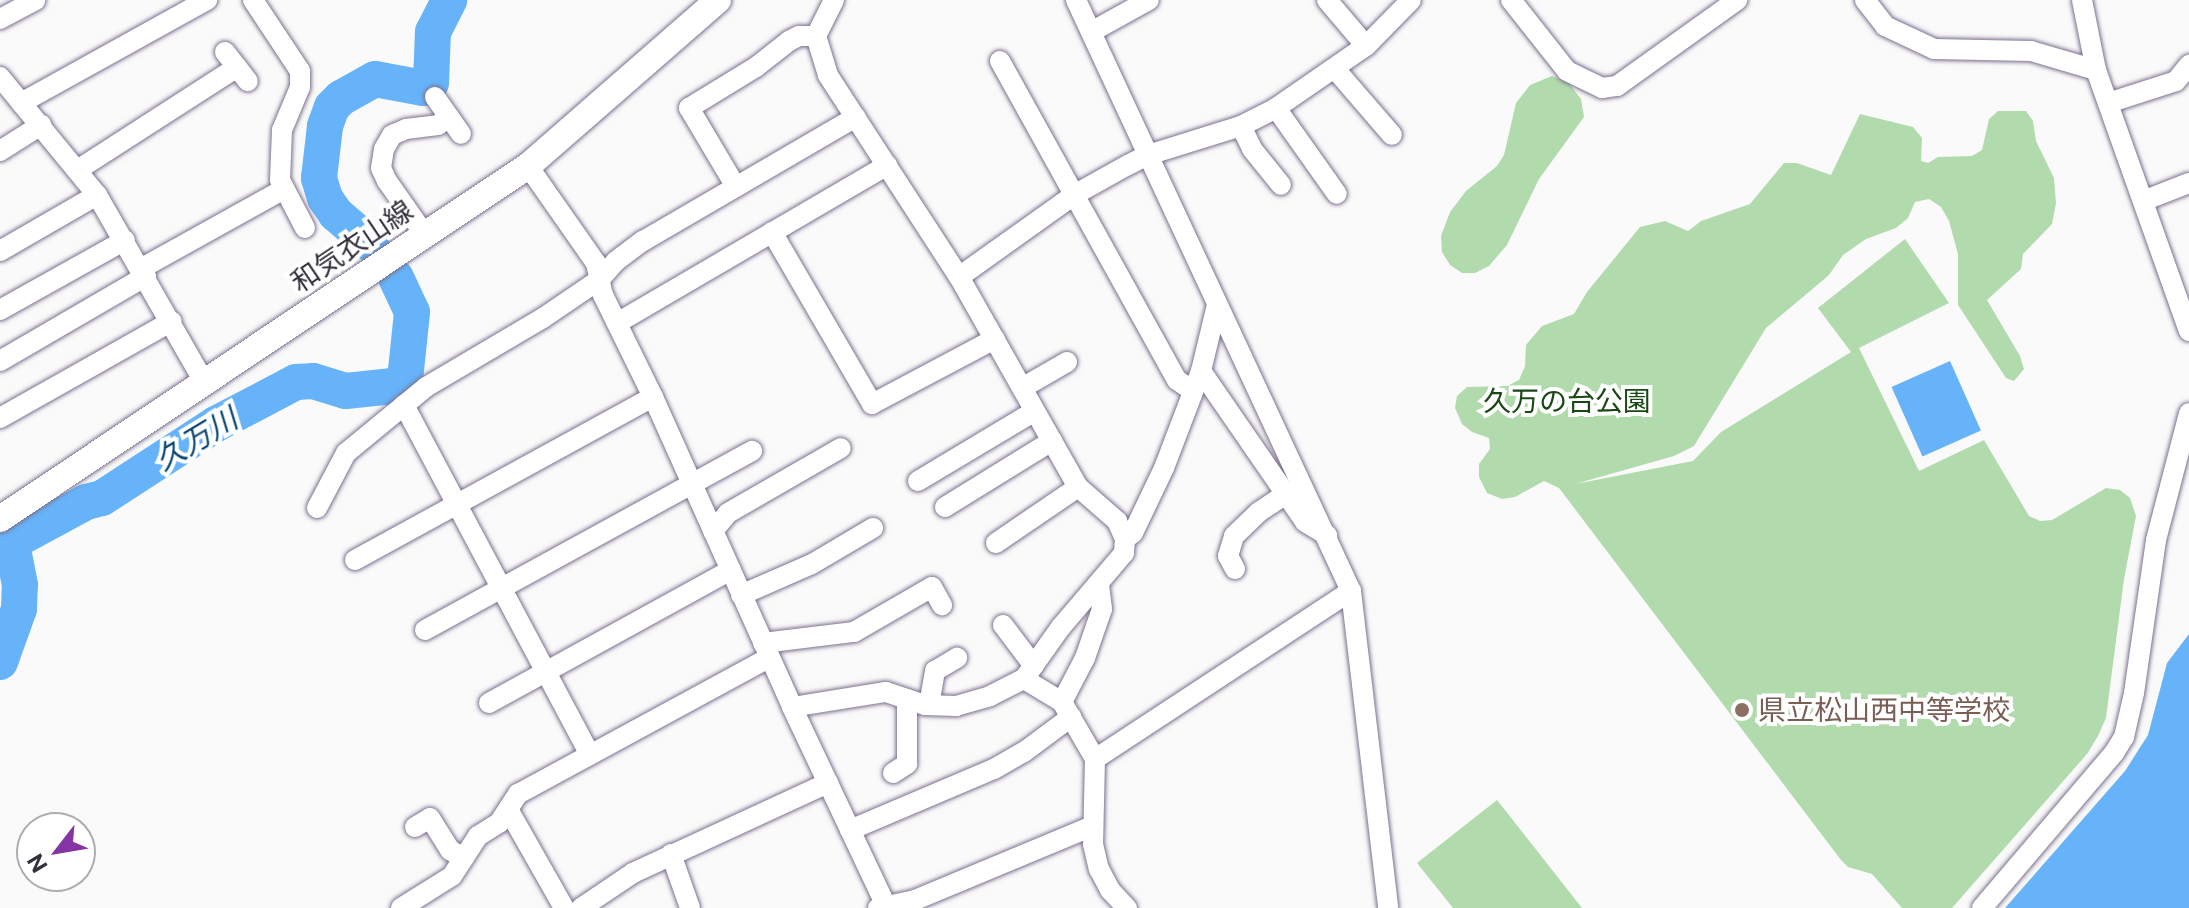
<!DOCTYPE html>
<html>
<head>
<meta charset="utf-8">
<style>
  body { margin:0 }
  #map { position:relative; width:2189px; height:908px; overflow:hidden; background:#fafafa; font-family:"Public Sans","Noto Sans JP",sans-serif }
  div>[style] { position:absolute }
  .green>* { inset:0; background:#b2dbad }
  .water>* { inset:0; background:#66b3f9; transform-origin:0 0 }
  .river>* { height:36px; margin:-18px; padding:0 18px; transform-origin:18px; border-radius:18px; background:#66b3f9 }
  .roads { filter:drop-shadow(0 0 2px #7c708f) drop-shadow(0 0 2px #7c708f) }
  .minor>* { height:20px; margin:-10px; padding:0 10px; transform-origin:10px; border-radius:10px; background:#fff }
  .major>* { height:26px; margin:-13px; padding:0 13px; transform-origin:13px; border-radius:13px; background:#fff }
  .dots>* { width:22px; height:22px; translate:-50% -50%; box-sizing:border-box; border:4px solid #fff; border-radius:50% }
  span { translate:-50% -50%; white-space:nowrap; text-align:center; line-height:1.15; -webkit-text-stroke:8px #fff; paint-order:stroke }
  .street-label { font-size:28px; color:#35303d }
  .park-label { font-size:28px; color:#1a4815 }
  .education-label { font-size:28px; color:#785e54 }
  .left { translate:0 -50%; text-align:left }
  .water-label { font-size:30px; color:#0a4571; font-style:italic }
  .north { position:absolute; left:16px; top:812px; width:80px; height:80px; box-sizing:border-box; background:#fff; border:2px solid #aeacb1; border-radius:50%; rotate:239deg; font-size:22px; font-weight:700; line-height:32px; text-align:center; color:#35303d }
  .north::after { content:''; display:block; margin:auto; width:28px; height:36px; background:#8534a3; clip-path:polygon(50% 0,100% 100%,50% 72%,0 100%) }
</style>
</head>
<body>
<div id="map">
  <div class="green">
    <div style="clip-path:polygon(1552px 76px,1568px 82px,1581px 99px,1584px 117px,1539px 179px,1507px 245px,1489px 266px,1475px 273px,1462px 273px,1450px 265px,1442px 252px,1441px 236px,1450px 212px,1466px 191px,1497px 166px,1504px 155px,1516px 103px,1530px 85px)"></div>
    <div style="clip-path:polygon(1998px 111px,2026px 111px,2033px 121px,2036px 141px,2054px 178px,2056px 203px,2052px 224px,2023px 254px,2021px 269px,1987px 300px,2020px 356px,2024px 369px,2014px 381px,2006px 378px,1958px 305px,1958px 254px,1949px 221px,1941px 207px,1929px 199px,1915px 202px,1908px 218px,1896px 228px,1866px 239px,1843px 255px,1829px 275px,1766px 328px,1694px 446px,1674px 456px,1575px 484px,1693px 461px,1721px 432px,1851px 352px,1818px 308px,1905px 239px,1949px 303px,1859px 348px,1919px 471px,1984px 440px,2029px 516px,2040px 521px,2052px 520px,2106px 488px,2120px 490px,2130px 498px,2136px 516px,2124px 579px,2106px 718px,2098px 736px,2087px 754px,1952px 908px,1902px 908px,1872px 874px,1848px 867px,1841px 860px,1559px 488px,1544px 481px,1515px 497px,1502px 499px,1487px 493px,1479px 477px,1479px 464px,1490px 449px,1489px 438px,1472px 432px,1462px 424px,1455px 408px,1457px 396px,1467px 387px,1507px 386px,1519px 380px,1525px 366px,1526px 345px,1542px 326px,1574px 314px,1587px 292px,1640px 227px,1665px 221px,1688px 231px,1701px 221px,1750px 204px,1784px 163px,1797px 163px,1831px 175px,1860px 114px,1913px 127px,1922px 138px,1921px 161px,1928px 163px,1938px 157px,1972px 156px,1982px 150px,1989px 119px)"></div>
    <div style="clip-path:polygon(1497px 800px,1582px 908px,1453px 908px,1417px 863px)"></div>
  </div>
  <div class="water">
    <div style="left:1950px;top:361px;width:76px;height:64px;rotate:66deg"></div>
    <div style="clip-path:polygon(2189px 634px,2189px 908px,2005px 908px,2125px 771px,2148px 735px,2167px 663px)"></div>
  </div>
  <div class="river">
    <div style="left:372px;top:245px;width:48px;rotate:-139.3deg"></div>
    <div style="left:336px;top:214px;width:19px;rotate:-125deg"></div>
    <div style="left:325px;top:198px;width:21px;rotate:-107deg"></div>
    <div style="left:319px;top:178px;width:52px;rotate:-83.4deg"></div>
    <div style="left:325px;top:126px;width:20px;rotate:-70deg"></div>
    <div style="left:332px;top:107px;width:13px;rotate:-45deg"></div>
    <div style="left:341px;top:98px;width:39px;rotate:-29deg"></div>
    <div style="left:375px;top:79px;width:49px;rotate:10.6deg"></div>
    <div style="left:423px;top:88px;width:9px;rotate:-32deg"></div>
    <div style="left:431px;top:83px;width:51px;rotate:-87.8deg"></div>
    <div style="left:433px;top:32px;width:36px;rotate:-63deg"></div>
    <div style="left:0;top:662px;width:56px;rotate:-70.3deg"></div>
    <div style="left:19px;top:609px;width:24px;rotate:-88deg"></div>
    <div style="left:20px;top:585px;width:37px;rotate:-101deg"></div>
    <div style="left:13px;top:549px;width:9px;rotate:-72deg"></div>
    <div style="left:16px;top:540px;width:80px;rotate:-28.5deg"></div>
    <div style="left:86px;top:502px;width:16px;rotate:-14deg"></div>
    <div style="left:102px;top:498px;width:136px;rotate:-33deg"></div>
    <div style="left:216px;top:424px;width:90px;rotate:-27.7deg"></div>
    <div style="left:296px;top:382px;width:17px;rotate:-3deg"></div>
    <div style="left:313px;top:381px;width:34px;rotate:17deg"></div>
    <div style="left:346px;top:391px;width:47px;rotate:-6.1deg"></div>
    <div style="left:393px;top:386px;width:13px;rotate:-27deg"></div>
    <div style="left:405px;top:380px;width:68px;rotate:-84.1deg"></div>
    <div style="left:412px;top:312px;width:38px;rotate:-115deg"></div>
  </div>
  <div class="roads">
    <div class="minor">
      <div style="left:253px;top:0;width:85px;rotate:56.5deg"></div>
      <div style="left:300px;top:71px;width:16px;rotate:90deg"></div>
      <div style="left:300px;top:87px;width:47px;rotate:112.7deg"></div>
      <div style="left:282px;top:130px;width:50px;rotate:92.3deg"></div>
      <div style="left:280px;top:180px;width:54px;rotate:62.5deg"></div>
      <div style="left:1076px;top:0;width:652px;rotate:65.05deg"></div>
      <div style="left:1351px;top:591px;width:319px;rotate:83.3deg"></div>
      <div style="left:1327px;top:0;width:60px;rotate:49.7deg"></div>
      <div style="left:1511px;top:0;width:90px;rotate:51.7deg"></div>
      <div style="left:1567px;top:71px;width:39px;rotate:26deg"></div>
      <div style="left:1602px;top:88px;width:15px;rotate:-8deg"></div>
      <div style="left:1617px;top:86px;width:148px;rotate:-35.6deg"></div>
      <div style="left:1865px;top:0;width:33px;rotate:52deg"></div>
      <div style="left:1885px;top:26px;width:54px;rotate:25.1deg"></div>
      <div style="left:1934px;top:49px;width:97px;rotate:1.2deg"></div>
      <div style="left:2031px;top:51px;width:68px;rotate:16.3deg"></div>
      <div style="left:2082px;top:0;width:71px;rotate:78.7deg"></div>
      <div style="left:2096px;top:70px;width:277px;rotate:70.4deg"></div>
      <div style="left:0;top:19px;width:40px;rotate:-28deg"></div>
      <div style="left:1091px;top:32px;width:66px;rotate:-28.9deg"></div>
      <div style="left:225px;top:52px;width:37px;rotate:52deg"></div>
      <div style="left:1000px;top:61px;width:365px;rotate:61deg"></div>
      <div style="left:1177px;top:380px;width:19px;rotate:35deg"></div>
      <div style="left:1335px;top:69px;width:87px;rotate:49.2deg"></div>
      <div style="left:0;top:77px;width:153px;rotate:50.6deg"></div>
      <div style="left:97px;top:195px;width:215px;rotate:60.2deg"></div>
      <div style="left:435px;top:97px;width:45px;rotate:54.9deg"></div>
      <div style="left:21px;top:103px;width:213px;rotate:-29deg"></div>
      <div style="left:2108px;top:103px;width:71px;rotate:-17.9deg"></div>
      <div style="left:2176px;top:81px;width:21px;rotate:-51deg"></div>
      <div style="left:1276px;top:108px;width:105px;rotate:54.7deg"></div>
      <div style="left:1241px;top:126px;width:25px;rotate:64deg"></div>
      <div style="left:1252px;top:149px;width:46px;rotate:51.1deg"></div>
      <div style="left:0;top:151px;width:49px;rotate:-32.4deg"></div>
      <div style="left:528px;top:166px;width:118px;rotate:55deg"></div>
      <div style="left:596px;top:263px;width:33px;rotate:78deg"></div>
      <div style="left:603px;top:295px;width:114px;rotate:63.9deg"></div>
      <div style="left:653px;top:397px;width:340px;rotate:65.8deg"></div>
      <div style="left:792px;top:707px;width:95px;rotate:-9.1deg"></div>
      <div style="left:886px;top:692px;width:41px;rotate:18.4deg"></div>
      <div style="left:925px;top:705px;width:31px;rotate:2deg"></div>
      <div style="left:956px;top:706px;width:35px;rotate:-16deg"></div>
      <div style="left:990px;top:696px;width:38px;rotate:-27deg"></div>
      <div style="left:1024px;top:679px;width:64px;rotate:-54.6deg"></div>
      <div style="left:1061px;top:627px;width:97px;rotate:-49.6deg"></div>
      <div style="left:1124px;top:553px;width:14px;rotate:-86deg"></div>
      <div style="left:1125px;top:539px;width:20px;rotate:-114deg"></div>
      <div style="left:1117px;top:521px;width:52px;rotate:-138.9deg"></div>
      <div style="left:1078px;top:487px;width:241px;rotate:-119.5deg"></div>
      <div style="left:959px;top:277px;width:241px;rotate:-123deg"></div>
      <div style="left:828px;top:75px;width:41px;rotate:-107.1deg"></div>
      <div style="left:816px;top:36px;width:40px;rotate:-63.4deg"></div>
      <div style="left:79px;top:169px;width:188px;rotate:-32.8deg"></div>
      <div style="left:736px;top:187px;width:92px;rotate:-120.7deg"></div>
      <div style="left:689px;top:108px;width:79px;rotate:-31.5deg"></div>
      <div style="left:756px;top:67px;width:42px;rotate:-38.2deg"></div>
      <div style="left:789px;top:41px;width:11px;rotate:-27deg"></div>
      <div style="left:799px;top:36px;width:17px"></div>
      <div style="left:2143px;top:201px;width:49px;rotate:-21.4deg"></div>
      <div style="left:772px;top:232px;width:199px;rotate:59.8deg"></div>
      <div style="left:872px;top:404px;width:139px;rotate:-27.9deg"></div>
      <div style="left:425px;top:235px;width:66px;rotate:-125.1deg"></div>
      <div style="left:387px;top:181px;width:14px;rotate:-115deg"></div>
      <div style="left:381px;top:168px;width:19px;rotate:-81deg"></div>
      <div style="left:384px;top:149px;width:16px;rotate:-60deg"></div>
      <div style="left:392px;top:135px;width:15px;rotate:-23deg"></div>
      <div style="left:406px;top:129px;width:32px;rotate:-7deg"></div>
      <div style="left:438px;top:125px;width:14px;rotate:-36deg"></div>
      <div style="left:0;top:251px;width:112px;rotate:-30deg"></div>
      <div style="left:142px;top:268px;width:160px;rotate:-29.1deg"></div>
      <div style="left:959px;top:277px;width:141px;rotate:-35.5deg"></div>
      <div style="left:1074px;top:195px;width:62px;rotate:-29.1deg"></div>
      <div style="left:1128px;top:165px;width:22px;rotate:-27deg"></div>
      <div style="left:1148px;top:155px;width:97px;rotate:-17.3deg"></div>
      <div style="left:1241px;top:126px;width:39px;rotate:-27deg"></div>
      <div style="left:1276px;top:108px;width:109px;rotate:-34.6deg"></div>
      <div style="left:1366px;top:46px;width:64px;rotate:-45.6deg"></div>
      <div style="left:0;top:310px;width:143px;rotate:-29.2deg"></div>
      <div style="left:617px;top:323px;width:313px;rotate:-30.3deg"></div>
      <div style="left:0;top:361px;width:169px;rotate:-30.2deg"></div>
      <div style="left:1201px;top:371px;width:183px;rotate:55.4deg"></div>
      <div style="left:1305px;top:522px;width:26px;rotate:31deg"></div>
      <div style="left:1022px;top:388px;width:52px;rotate:-30deg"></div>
      <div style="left:404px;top:405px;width:396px;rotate:62deg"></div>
      <div style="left:0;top:418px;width:197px;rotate:-29.4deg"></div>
      <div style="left:918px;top:481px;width:136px;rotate:-30.9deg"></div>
      <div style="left:945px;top:507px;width:126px;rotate:-31.7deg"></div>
      <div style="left:317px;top:508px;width:62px;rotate:-62.2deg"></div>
      <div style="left:346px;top:453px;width:104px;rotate:-39.5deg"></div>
      <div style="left:426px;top:387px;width:136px;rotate:-30.5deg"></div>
      <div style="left:543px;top:318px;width:68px;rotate:-34.2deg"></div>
      <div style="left:599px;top:280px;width:25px;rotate:-48deg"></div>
      <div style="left:616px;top:261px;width:34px;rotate:-37deg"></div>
      <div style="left:643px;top:241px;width:246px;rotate:-30.2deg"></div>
      <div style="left:713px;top:531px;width:23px;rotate:-50deg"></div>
      <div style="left:728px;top:513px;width:130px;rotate:-29.9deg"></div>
      <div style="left:1125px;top:539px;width:10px;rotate:-37deg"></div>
      <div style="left:1133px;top:533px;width:72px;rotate:-64.5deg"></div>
      <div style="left:1164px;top:468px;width:104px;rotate:-69.1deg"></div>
      <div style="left:1201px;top:371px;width:68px;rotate:-76.4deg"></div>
      <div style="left:996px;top:543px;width:99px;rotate:-34.3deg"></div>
      <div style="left:355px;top:560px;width:340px;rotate:-28.7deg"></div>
      <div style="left:1235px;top:569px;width:15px;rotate:-118deg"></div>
      <div style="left:1228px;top:556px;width:21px;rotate:-73deg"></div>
      <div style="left:1234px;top:536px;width:35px;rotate:-44deg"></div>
      <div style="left:1259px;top:512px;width:32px;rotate:-34deg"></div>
      <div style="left:741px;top:595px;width:77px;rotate:-23.6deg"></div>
      <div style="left:812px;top:564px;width:71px;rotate:-30.5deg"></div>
      <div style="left:1003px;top:625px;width:51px;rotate:52.9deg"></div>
      <div style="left:425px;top:630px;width:373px;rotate:-28.7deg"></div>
      <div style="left:763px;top:643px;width:92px;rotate:-6.9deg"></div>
      <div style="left:854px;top:632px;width:90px;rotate:-30deg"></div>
      <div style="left:932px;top:587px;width:21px;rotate:61deg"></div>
      <div style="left:1024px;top:679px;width:44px;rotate:31.2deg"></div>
      <div style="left:1062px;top:702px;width:66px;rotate:59.9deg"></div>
      <div style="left:1095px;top:759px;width:85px;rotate:91.3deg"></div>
      <div style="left:1093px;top:844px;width:26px;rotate:77deg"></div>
      <div style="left:1099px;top:869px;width:24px;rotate:62deg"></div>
      <div style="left:1110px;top:890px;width:25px;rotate:47deg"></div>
      <div style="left:1062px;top:702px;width:50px;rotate:-62.4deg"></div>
      <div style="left:1085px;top:658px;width:52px;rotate:-70.9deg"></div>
      <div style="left:1102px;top:609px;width:26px;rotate:-97deg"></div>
      <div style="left:489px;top:703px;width:276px;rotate:-28.8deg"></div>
      <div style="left:929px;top:705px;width:35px;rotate:-80deg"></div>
      <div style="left:935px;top:671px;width:26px;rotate:-31deg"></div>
      <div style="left:792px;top:707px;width:218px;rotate:64.7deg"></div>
      <div style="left:1095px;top:759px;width:306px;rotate:-33.3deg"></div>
      <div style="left:893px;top:773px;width:17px;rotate:-33deg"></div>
      <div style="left:907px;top:764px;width:65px;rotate:-90deg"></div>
      <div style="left:509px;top:811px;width:112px;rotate:60.4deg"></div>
      <div style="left:415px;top:827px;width:17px;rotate:-31deg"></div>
      <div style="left:430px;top:818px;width:38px;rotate:58deg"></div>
      <div style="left:450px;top:850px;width:16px;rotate:30deg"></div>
      <div style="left:850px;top:830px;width:156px;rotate:-23deg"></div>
      <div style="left:994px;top:769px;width:34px;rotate:-30deg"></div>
      <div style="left:1024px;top:752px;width:59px;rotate:-36.7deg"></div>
      <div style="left:671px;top:854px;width:57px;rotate:70.6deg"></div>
      <div style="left:401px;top:908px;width:60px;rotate:-32.1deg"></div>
      <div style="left:452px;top:876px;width:48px;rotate:-57deg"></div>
      <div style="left:478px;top:836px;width:25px;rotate:-32deg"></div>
      <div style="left:499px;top:823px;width:35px;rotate:-57deg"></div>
      <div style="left:518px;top:794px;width:285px;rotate:-28.5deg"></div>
      <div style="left:581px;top:908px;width:63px;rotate:-33.9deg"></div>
      <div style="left:633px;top:873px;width:215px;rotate:-24.8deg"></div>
      <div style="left:878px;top:908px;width:38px;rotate:-12deg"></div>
      <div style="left:915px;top:900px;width:193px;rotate:-22.6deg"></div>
      <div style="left:1982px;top:908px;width:204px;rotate:-49.6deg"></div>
      <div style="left:2114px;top:753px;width:19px;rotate:-58deg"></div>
      <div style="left:2124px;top:737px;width:45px;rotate:-77.2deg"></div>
      <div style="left:2134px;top:693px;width:155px;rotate:-81.8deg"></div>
      <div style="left:2156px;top:540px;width:131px;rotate:-75.4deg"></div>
    </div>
    <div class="major">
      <div style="left:0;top:519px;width:635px;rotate:-33.77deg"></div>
      <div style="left:528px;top:166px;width:252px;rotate:-41.1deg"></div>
    </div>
  </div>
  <div class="dots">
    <div style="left:1742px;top:710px;background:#8d6e63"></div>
  </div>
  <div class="street-label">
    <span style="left:352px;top:246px;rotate:-34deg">和気衣山線</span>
  </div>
  <div class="park-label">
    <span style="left:1567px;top:401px">久万の台公園</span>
  </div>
  <div class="education-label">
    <span class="left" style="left:1758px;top:710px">県立松山西中等学校</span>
  </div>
  <div class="water-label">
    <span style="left:196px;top:439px;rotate:-31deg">久万川</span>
  </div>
  <div class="north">N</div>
</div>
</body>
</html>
